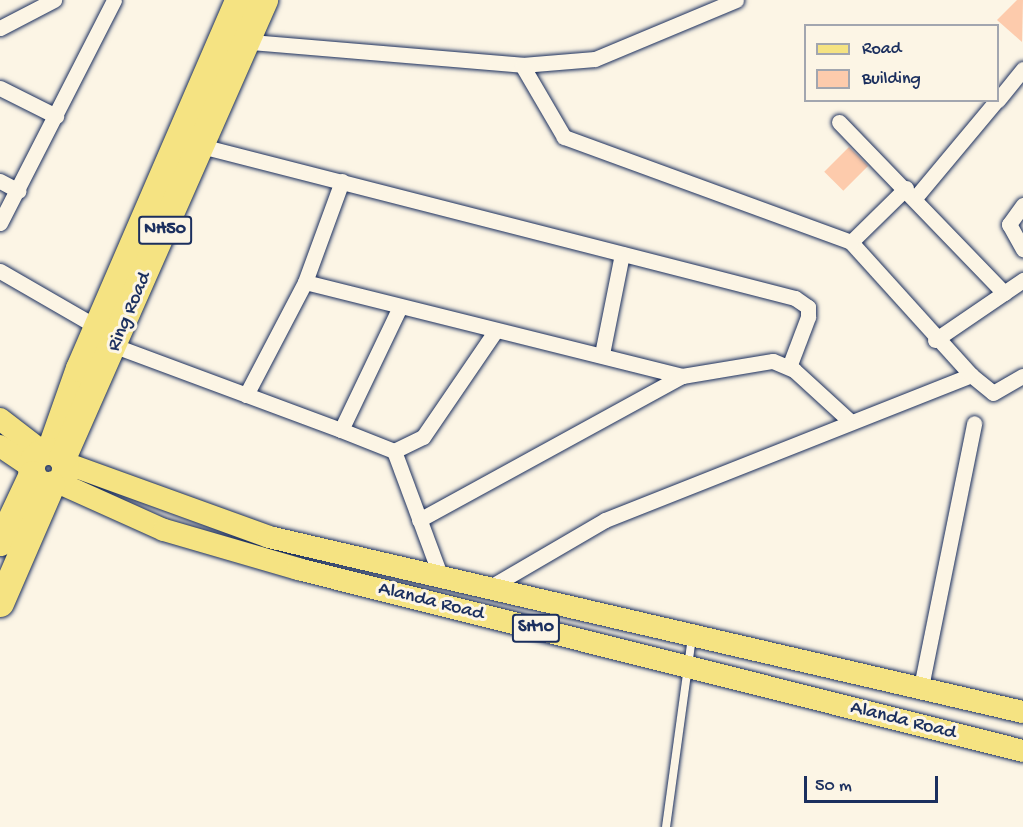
<!DOCTYPE html>
<html>
<head>
<meta charset="utf-8">
<style>
  body { margin:0 }
  #map { position:relative; width:1023px; height:827px; overflow:hidden; background:#fcf5e5; font-family:"Gochi Hand",sans-serif }
  div>[style] { position:absolute }
  .building>* { inset:0; background:#fdcbac; transform-origin:0 0 }
  .roads { filter:drop-shadow(0 0 2px #1b2f5e) drop-shadow(0 0 2px #1b2f5e) }
  .lane>* { height:8px; margin:-4px; padding:0 4px; transform-origin:4px; border-radius:4px; background:#fcf5e5 }
  .street>* { height:15px; margin:-7.5px; padding:0 7.5px; transform-origin:7.5px; border-radius:7.5px; background:#fcf5e5 }
  .primary>* { height:22px; margin:-11px; padding:0 11px; transform-origin:11px; border-radius:11px; background:#f5e382 }
  .highway>* { height:27px; margin:-13.5px; padding:0 13.5px; transform-origin:13.5px; border-radius:13.5px; background:#f5e382 }
  .highway>.ring { margin:-13.5px; padding:0; box-sizing:content-box; background:none; border:27px solid #f5e382; border-radius:50% }
  span { translate:-50% -50%; white-space:nowrap; text-align:center; line-height:1.15; -webkit-text-stroke:6px #fcf5e5; paint-order:stroke }
  .shield-label span { padding:2px 4px; background:#fcf5e5; border:2px solid; border-radius:4px; -webkit-text-stroke-width:0 }
  .shield-label { font-size:18px; color:#1b2f5e; font-weight:700 }
  .street-label { font-size:20px; color:#1b2f5e }
  .legend { position:absolute; left:804px; top:24px; width:195px; height:78px; box-sizing:border-box; background:#fcf5e5; border:2px solid #a2a6af; margin:0; padding:8px 10px; list-style:none; font-size:18px; color:#1b2f5e }
  .legend li { display:flex; align-items:center; gap:12px; height:30px }
  .legend b { width:30px; border:2px solid #a2a6af }
  .scale { position:absolute; left:804px; top:776px; width:134px; height:27px; box-sizing:border-box; border:3px solid #1b2f5e; border-top:0; padding-left:8px; font-size:18px; line-height:21px; white-space:nowrap; color:#1b2f5e; -webkit-text-stroke:4px #fcf5e5; paint-order:stroke }
</style>
</head>
<body>
<div id="map">
  <div class="building">
    <div style="clip-path:polygon(1017px 0,1023px 0,1022px 42px,997px 20px)"></div>
    <div style="left:849px;top:147px;width:27px;height:35px;rotate:45deg"></div>
  </div>
  <div class="roads">
    <div class="lane">
      <div style="left:666px;top:827px;width:191px;rotate:-82.2deg"></div>
    </div>
    <div class="street">
      <div style="left:0;top:28px;width:61px;rotate:-27.4deg"></div>
      <div style="left:239px;top:41px;width:284px;rotate:4.8deg"></div>
      <div style="left:522px;top:65px;width:73px;rotate:-4.7deg"></div>
      <div style="left:595px;top:59px;width:153px;rotate:-22.7deg"></div>
      <div style="left:0;top:88px;width:63px;rotate:26.6deg"></div>
      <div style="left:998px;top:100px;width:40px;rotate:-51deg"></div>
      <div style="left:839px;top:122px;width:238px;rotate:46deg"></div>
      <div style="left:201px;top:146px;width:613px;rotate:14.35deg"></div>
      <div style="left:795px;top:298px;width:16px;rotate:35deg"></div>
      <div style="left:808px;top:307px;width:10px;rotate:90deg"></div>
      <div style="left:808px;top:317px;width:53px;rotate:110.8deg"></div>
      <div style="left:0;top:181px;width:21px;rotate:28deg"></div>
      <div style="left:342px;top:181px;width:108px;rotate:110.1deg"></div>
      <div style="left:305px;top:282px;width:389px;rotate:14deg"></div>
      <div style="left:915px;top:198px;width:128px;rotate:-50.1deg"></div>
      <div style="left:1023px;top:205px;width:24px;rotate:126deg"></div>
      <div style="left:1009px;top:224px;width:29px;rotate:61deg"></div>
      <div style="left:0;top:223px;width:250px;rotate:-62.9deg"></div>
      <div style="left:851px;top:242px;width:77px;rotate:-44.5deg"></div>
      <div style="left:0;top:271px;width:112px;rotate:30deg"></div>
      <div style="left:935px;top:340px;width:107px;rotate:-34.3deg"></div>
      <div style="left:115px;top:346px;width:241px;rotate:20.4deg"></div>
      <div style="left:341px;top:430px;width:136px;rotate:-64.4deg"></div>
      <div style="left:602px;top:354px;width:102px;rotate:-78.7deg"></div>
      <div style="left:971px;top:375px;width:28px;rotate:39deg"></div>
      <div style="left:993px;top:393px;width:34px;rotate:-30deg"></div>
      <div style="left:246px;top:395px;width:127px;rotate:-62.4deg"></div>
      <div style="left:341px;top:430px;width:57px;rotate:21.6deg"></div>
      <div style="left:394px;top:451px;width:32px;rotate:-26deg"></div>
      <div style="left:423px;top:437px;width:126px;rotate:-55.7deg"></div>
      <div style="left:394px;top:451px;width:132px;rotate:69.6deg"></div>
      <div style="left:419px;top:520px;width:300px;rotate:-28.7deg"></div>
      <div style="left:682px;top:376px;width:92px;rotate:-9.4deg"></div>
      <div style="left:773px;top:361px;width:23px;rotate:23deg"></div>
      <div style="left:794px;top:370px;width:77px;rotate:42.4deg"></div>
      <div style="left:492px;top:586px;width:131px;rotate:-30.3deg"></div>
      <div style="left:605px;top:520px;width:394px;rotate:-21.6deg"></div>
      <div style="left:971px;top:375px;width:179px;rotate:-132.1deg"></div>
      <div style="left:851px;top:242px;width:306px;rotate:-159.9deg"></div>
      <div style="left:564px;top:137px;width:83px;rotate:-120.3deg"></div>
      <div style="left:921px;top:687px;width:269px;rotate:-78.6deg"></div>
    </div>
    <div class="primary">
      <div style="left:0;top:419px;width:54px;rotate:37.5deg"></div>
      <div style="left:0;top:446px;width:37px;rotate:34deg"></div>
      <div style="left:65px;top:463px;width:217px;rotate:19.9deg"></div>
      <div style="left:269px;top:537px;width:774px;rotate:13.07deg"></div>
      <div style="left:57px;top:482px;width:117px;rotate:24.2deg"></div>
      <div style="left:164px;top:530px;width:140px;rotate:16.2deg"></div>
      <div style="left:298px;top:569px;width:747px;rotate:14.09deg"></div>
    </div>
    <div class="highway">
      <div style="left:51px;top:447px;width:84px;rotate:-70.5deg"></div>
      <div style="left:79px;top:368px;width:401px;rotate:-66.6deg"></div>
      <div class="ring" style="left:31px;top:451px;width:7px;height:7px"></div>
      <div style="left:62px;top:458px;width:501px;rotate:-66.2deg"></div>
      <div style="left:0;top:542px;width:75px;rotate:-64.8deg"></div>
      <div style="left:0;top:603px;width:129px;rotate:-66.6deg"></div>
    </div>
  </div>
  <div class="shield-label">
    <span style="left:165px;top:230px">NH50</span>
    <span style="left:536px;top:628px">SH10</span>
  </div>
  <div class="street-label">
    <span style="left:130px;top:312px;rotate:-67deg">Ring Road</span>
    <span style="left:431px;top:602px;rotate:14deg">Alanda Road</span>
    <span style="left:903px;top:721px;rotate:14deg">Alanda Road</span>
  </div>
  <ul class="legend">
  <li><b style="height:8px;background:#f5e382"></b>Road</li>
  <li><b style="height:16px;background:#fdcbac"></b>Building</li>
  </ul>
  <div class="scale">50 m</div>
</div>
</body>
</html>
